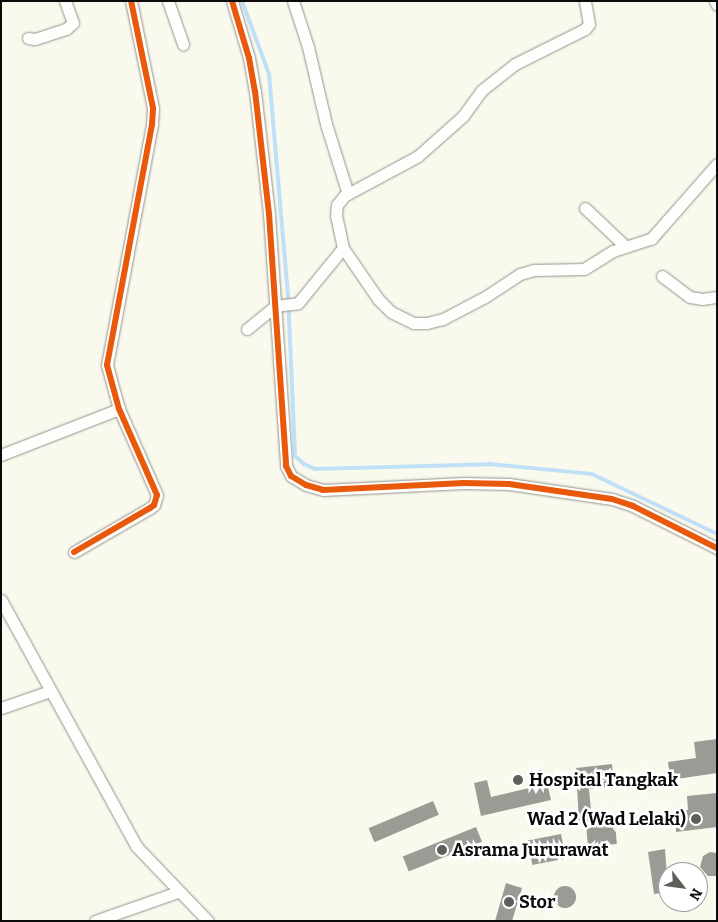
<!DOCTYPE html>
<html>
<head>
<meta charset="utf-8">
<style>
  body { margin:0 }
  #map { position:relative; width:718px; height:922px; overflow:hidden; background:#faf9ed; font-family:Bitter,serif }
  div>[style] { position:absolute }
  .stream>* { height:4px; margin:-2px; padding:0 2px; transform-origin:2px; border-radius:2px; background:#c0e0f8 }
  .building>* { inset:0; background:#9c9a94; transform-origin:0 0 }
  .round { border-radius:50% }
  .roads { filter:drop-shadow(0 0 1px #93928d) drop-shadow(0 0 1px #93928d) }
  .minor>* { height:11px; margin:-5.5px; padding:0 5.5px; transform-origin:5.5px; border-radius:5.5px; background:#fefefc }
  .cycleway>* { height:6px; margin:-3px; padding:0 3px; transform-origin:3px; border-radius:3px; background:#e8590c }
  .dots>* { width:14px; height:14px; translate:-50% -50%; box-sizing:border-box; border:2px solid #fff; border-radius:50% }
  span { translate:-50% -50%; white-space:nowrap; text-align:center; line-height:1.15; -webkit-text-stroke:5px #fff; paint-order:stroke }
  .poi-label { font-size:18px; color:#0b0b0b; font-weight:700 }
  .left { translate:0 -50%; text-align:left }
  .right { translate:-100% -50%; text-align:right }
  .frame { position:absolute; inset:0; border:2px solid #0b0b0b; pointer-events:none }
  .north { position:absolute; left:658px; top:862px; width:50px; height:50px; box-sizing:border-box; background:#fff; border:1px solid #9d9d9d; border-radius:50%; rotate:120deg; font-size:14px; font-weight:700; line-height:20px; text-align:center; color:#0b0b0b }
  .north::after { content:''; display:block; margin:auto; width:18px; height:22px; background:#5f5e5a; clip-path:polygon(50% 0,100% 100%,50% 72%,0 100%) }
</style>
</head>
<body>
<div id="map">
  <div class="stream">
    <div style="left:242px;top:1px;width:78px;rotate:69.7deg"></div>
    <div style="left:269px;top:74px;width:221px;rotate:85.1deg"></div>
    <div style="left:288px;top:294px;width:162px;rotate:87.5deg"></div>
    <div style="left:295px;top:456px;width:12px;rotate:42deg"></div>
    <div style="left:304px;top:464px;width:12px;rotate:24deg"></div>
    <div style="left:315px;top:469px;width:174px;rotate:-1.6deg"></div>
    <div style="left:489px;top:464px;width:103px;rotate:5.5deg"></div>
    <div style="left:592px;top:474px;width:139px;rotate:25.6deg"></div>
  </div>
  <div class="building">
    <div style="clip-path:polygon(717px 739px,717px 773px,670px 780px,668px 762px,696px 758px,694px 742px)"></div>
    <div style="clip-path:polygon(612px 764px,614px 786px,589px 789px,592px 821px,579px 823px,576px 768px)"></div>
    <div style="clip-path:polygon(544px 769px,551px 800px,481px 816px,474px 783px,487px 780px,491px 797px,533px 787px,530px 772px)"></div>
    <div style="clip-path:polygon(717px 793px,717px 827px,676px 832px,674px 811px,688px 810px,687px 796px)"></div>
    <div style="left:433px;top:801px;width:15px;height:70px;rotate:67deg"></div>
    <div style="left:615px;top:823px;width:21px;height:29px;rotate:85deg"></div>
    <div style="left:476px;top:827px;width:16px;height:79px;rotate:68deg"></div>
    <div style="left:561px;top:834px;width:25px;height:34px;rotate:79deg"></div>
    <div style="clip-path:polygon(665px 849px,668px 892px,654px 894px,648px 852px)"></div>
    <div style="clip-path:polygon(710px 852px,717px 853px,717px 876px,708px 876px,700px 867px,703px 856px)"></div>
    <div style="clip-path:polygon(506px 883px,522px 888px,512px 921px,495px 921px)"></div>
    <div class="round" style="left:554px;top:886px;width:22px;height:22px"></div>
  </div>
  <div class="roads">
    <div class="minor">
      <div style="left:168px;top:1px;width:46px;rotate:70.8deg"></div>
      <div style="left:232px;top:1px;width:59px;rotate:73.4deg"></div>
      <div style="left:249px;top:58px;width:34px;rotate:80deg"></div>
      <div style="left:255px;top:91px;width:124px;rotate:83.5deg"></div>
      <div style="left:269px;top:214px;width:253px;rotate:86.1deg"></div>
      <div style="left:286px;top:466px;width:11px;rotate:63deg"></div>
      <div style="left:291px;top:476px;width:17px;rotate:31deg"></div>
      <div style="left:306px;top:485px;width:18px;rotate:16deg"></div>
      <div style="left:323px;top:490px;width:141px;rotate:-2.8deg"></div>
      <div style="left:464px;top:483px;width:45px;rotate:1.3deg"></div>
      <div style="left:509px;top:484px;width:104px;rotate:8.3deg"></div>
      <div style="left:612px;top:499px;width:22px;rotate:18deg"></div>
      <div style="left:633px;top:506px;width:94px;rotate:26.6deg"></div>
      <div style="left:293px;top:1px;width:48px;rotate:71.9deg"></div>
      <div style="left:308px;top:47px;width:79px;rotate:76.8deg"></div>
      <div style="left:326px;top:124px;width:73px;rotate:72.6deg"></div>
      <div style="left:715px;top:1px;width:4px;rotate:63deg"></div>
      <div style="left:28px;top:38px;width:7px;rotate:8deg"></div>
      <div style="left:35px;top:39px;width:33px;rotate:-18deg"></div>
      <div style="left:66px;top:29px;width:9px;rotate:-41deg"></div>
      <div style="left:73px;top:23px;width:23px;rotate:-110deg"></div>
      <div style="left:585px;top:208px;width:55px;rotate:43.5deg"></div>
      <div style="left:343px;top:248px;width:62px;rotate:55.5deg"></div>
      <div style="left:378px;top:299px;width:18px;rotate:45deg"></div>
      <div style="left:391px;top:312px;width:25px;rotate:26deg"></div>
      <div style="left:414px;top:323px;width:13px"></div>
      <div style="left:427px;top:323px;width:16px;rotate:-14deg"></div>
      <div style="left:443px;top:319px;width:47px;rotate:-27.6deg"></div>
      <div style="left:485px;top:297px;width:42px;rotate:-33.3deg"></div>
      <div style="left:520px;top:274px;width:15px;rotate:-16deg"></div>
      <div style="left:534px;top:270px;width:50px;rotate:-1.1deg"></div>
      <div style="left:584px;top:269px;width:34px;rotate:-32deg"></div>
      <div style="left:613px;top:251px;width:40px;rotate:-18deg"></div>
      <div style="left:651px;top:239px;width:100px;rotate:-48.7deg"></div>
      <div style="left:662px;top:276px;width:35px;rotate:37deg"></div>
      <div style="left:690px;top:297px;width:12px;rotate:9deg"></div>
      <div style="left:702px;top:299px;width:15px;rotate:-8deg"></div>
      <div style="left:247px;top:329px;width:36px;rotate:-39deg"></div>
      <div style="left:275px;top:306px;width:23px;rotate:-7deg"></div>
      <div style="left:298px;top:303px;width:71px;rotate:-50.7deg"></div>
      <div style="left:343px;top:248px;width:33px;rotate:-102deg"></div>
      <div style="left:336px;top:216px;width:11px;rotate:-85deg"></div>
      <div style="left:337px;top:205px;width:11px;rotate:-52deg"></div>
      <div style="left:344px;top:196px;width:84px;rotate:-28.4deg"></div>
      <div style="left:418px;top:156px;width:60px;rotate:-41.6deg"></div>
      <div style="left:463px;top:116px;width:32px;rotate:-54deg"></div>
      <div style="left:482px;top:90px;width:42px;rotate:-38.2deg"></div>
      <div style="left:515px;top:64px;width:78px;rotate:-26.6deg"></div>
      <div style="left:585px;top:29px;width:6px;rotate:-51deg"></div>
      <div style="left:589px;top:24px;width:23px;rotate:-100deg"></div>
      <div style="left:1px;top:455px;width:127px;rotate:-21.3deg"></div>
      <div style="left:74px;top:552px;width:88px;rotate:-30.1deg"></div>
      <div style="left:150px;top:508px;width:5px;rotate:-37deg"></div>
      <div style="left:154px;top:505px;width:10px;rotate:-73deg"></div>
      <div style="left:157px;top:495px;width:94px;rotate:-113.8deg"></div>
      <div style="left:119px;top:409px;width:46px;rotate:-105.3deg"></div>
      <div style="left:107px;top:365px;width:245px;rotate:-79.4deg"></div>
      <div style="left:152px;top:124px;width:16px;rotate:-86deg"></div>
      <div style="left:153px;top:108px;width:109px;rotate:-101.6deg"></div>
      <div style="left:1px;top:600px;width:281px;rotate:61.2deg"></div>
      <div style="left:136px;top:846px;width:104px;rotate:46.2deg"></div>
      <div style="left:1px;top:708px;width:52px;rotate:-19.1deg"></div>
      <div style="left:95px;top:921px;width:88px;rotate:-19.3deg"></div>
    </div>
  </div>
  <div class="cycleway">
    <div style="left:232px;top:1px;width:59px;rotate:73.4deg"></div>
    <div style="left:249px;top:58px;width:34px;rotate:80deg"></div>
    <div style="left:255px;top:91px;width:124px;rotate:83.5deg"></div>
    <div style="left:269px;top:214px;width:253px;rotate:86.1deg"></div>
    <div style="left:286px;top:466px;width:11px;rotate:63deg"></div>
    <div style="left:291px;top:476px;width:17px;rotate:31deg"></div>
    <div style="left:306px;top:485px;width:18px;rotate:16deg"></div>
    <div style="left:323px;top:490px;width:141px;rotate:-2.8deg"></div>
    <div style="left:464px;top:483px;width:45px;rotate:1.3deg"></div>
    <div style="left:509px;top:484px;width:104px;rotate:8.3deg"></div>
    <div style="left:612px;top:499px;width:22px;rotate:18deg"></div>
    <div style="left:633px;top:506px;width:94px;rotate:26.6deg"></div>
    <div style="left:74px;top:552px;width:88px;rotate:-30.1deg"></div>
    <div style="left:150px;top:508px;width:5px;rotate:-37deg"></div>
    <div style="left:154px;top:505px;width:10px;rotate:-73deg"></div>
    <div style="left:157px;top:495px;width:94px;rotate:-113.8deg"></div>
    <div style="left:119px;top:409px;width:46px;rotate:-105.3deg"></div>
    <div style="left:107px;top:365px;width:245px;rotate:-79.4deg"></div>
    <div style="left:152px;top:124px;width:16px;rotate:-86deg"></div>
    <div style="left:153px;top:108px;width:109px;rotate:-101.6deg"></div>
  </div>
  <div class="dots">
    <div style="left:518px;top:780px;background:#5f5e5a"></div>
    <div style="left:696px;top:819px;background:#5f5e5a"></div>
    <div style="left:442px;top:850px;background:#5f5e5a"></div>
    <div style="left:509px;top:902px;background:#5f5e5a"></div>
  </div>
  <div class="poi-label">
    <span class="left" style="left:529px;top:780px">Hospital Tangkak</span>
    <span class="right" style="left:686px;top:819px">Wad 2 (Wad Lelaki)</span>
    <span class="left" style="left:452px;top:850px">Asrama Jururawat</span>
    <span class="left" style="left:519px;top:902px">Stor</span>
  </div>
  <div class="frame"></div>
  <div class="north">N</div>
</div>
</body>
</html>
